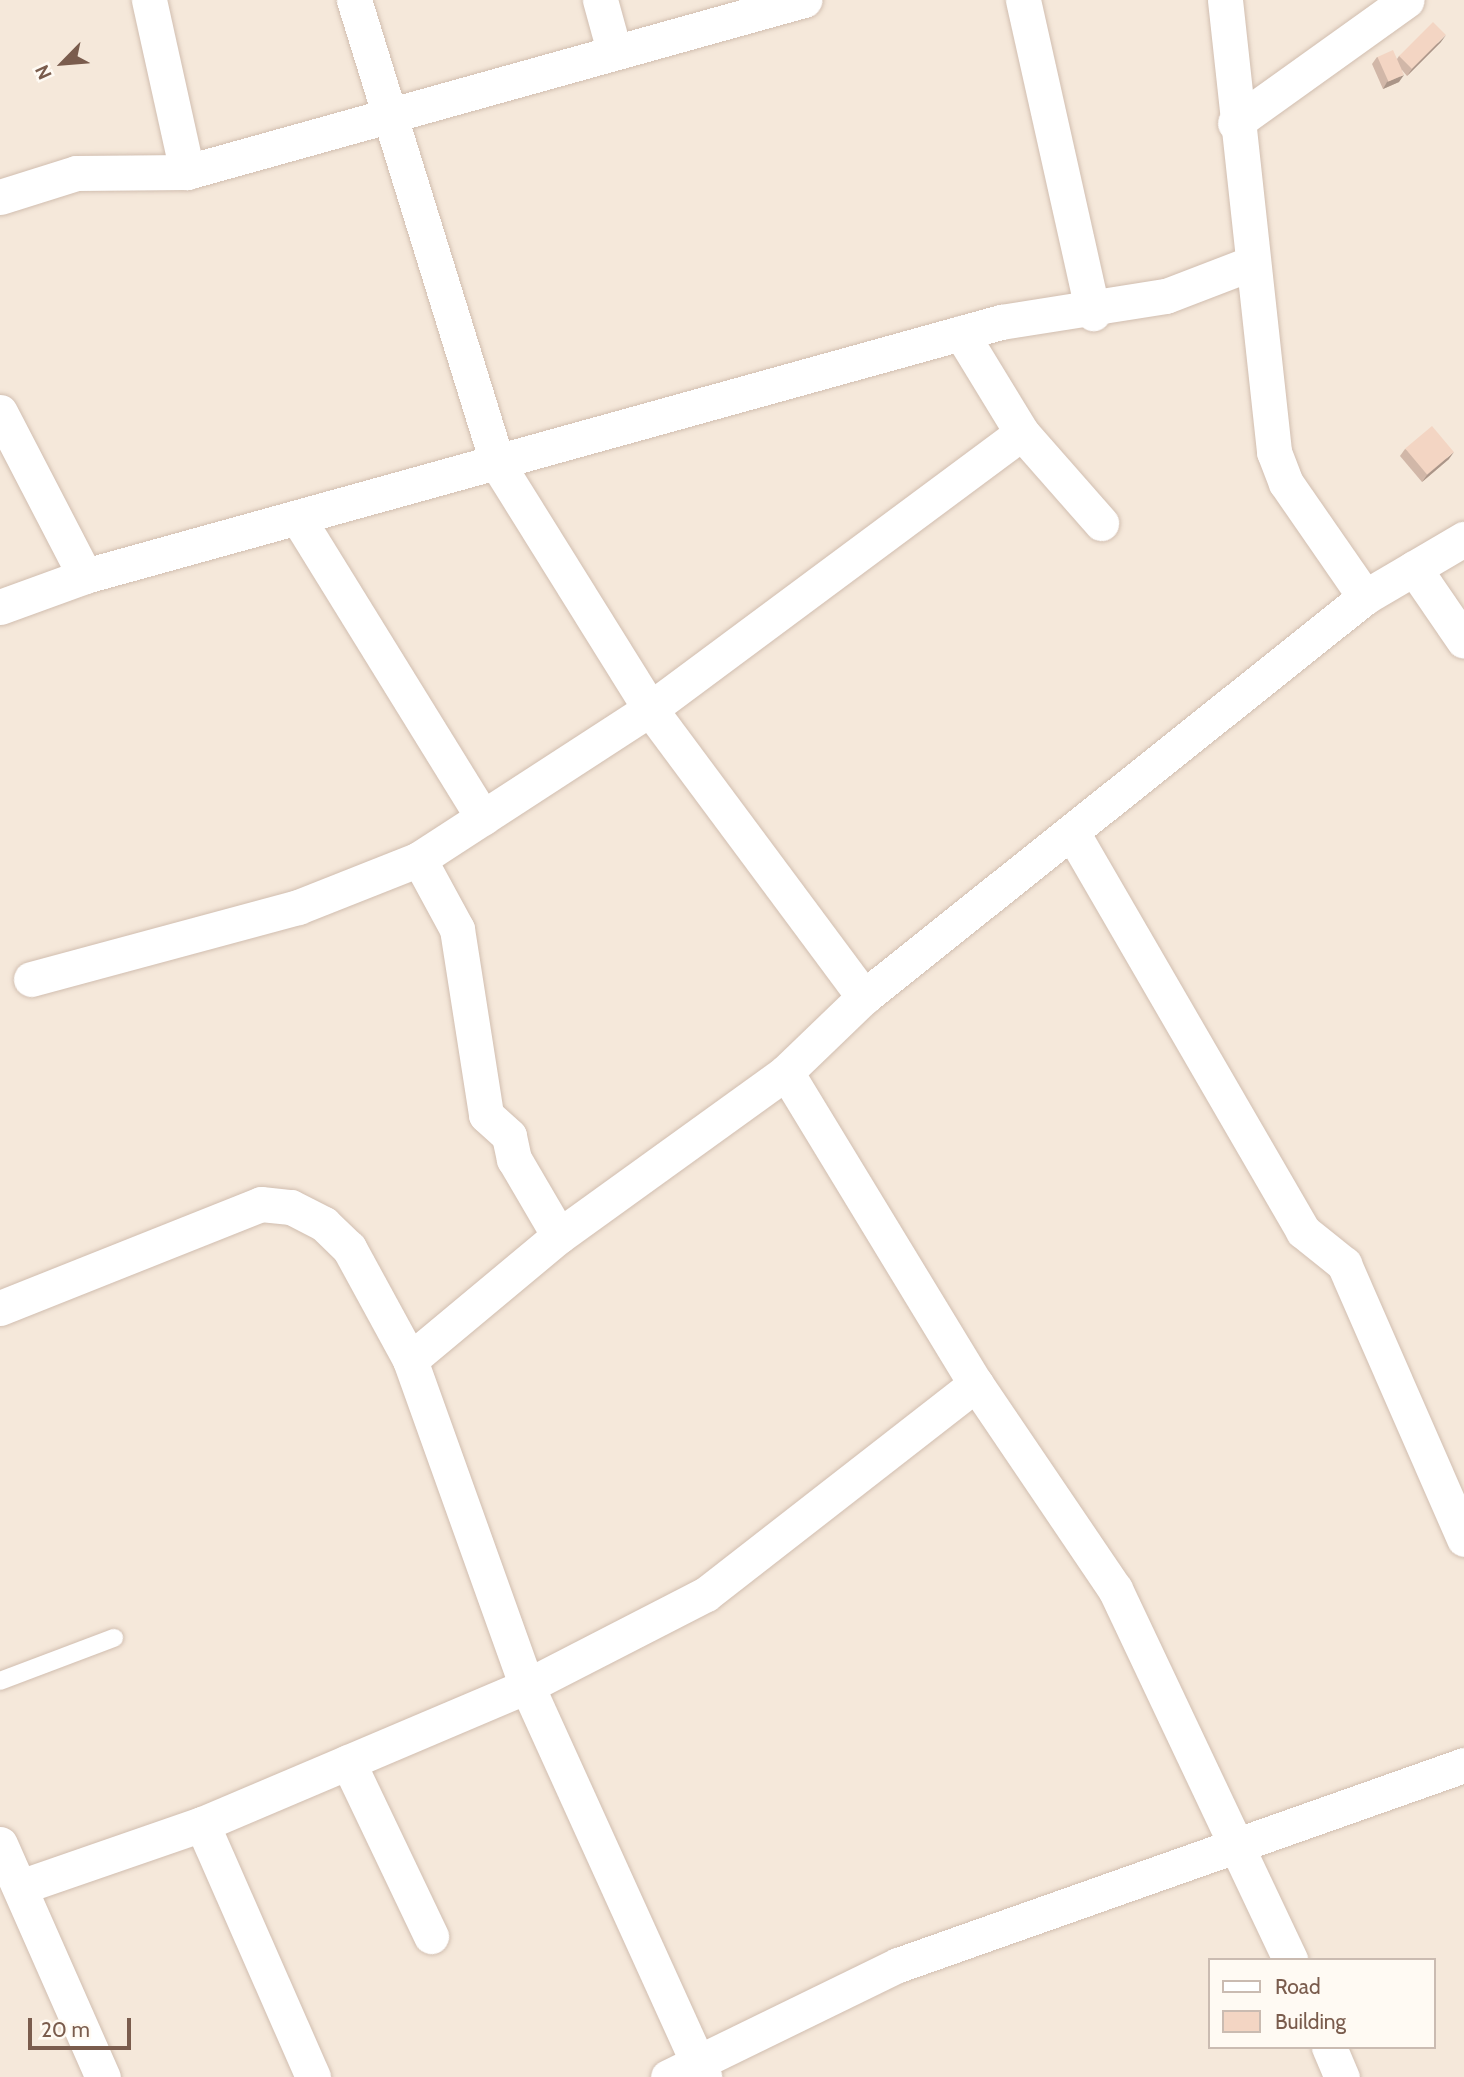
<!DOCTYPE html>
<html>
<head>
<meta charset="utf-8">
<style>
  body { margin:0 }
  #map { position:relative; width:1464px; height:2077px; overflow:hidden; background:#fdf6ec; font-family:Cabin,sans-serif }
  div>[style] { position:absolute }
  .residential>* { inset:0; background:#f5e8da }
  .roads { filter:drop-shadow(0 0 2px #d1beb0) drop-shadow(0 0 2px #d1beb0) }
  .lane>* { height:18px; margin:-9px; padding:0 9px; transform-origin:9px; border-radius:9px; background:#fff }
  .street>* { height:35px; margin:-17.5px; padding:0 17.5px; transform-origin:17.5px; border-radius:17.5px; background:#fff }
  .wall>* { inset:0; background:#d1b7a8 }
  .shaded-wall>* { inset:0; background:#aa9588 }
  .building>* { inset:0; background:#f3d5c3; transform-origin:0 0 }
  span { translate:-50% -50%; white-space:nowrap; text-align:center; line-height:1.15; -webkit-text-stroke:6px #fffaf3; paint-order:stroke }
  .legend { position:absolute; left:1208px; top:1958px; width:228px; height:91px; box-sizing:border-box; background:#fffaf3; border:2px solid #cabbb1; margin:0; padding:9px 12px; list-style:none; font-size:21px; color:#7a5c4d }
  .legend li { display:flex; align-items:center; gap:14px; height:35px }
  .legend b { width:35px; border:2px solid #cabbb1 }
  .north { position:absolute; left:28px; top:28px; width:70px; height:70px; -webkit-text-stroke:5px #fffaf3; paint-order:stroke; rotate:245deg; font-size:19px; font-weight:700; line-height:28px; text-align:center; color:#7a5c4d }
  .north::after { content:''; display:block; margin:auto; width:24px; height:32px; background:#7a5c4d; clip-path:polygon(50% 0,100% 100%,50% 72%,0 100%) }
  .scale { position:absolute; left:28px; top:2018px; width:103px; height:32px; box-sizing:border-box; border:4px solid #7a5c4d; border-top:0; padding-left:9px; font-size:21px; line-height:24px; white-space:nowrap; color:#7a5c4d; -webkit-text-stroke:5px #fffaf3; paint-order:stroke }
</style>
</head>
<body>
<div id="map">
  <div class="residential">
    <div style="clip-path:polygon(evenodd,0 0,1464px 0,1464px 2077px,0 2077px,0 0,1210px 1960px,1434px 1960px,1434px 2047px,1210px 2047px,1210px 1960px)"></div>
  </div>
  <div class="roads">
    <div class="lane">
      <div style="left:0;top:1681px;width:122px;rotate:-20.7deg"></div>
    </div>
    <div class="street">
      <div style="left:149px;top:0;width:176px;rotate:77.5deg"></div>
      <div style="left:354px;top:0;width:485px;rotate:72.8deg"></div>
      <div style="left:497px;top:463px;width:290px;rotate:58.1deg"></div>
      <div style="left:650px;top:709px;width:359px;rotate:53.4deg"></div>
      <div style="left:600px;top:0;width:53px;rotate:74.6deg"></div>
      <div style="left:1023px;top:0;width:321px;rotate:77.4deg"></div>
      <div style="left:1225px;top:0;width:455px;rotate:83.8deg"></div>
      <div style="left:1274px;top:452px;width:33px;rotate:69deg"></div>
      <div style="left:1286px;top:483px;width:139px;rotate:55.3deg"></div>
      <div style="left:1235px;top:123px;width:211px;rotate:-35.6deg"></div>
      <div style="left:0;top:197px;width:80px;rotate:-17.5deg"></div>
      <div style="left:76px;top:173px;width:111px;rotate:-0.5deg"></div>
      <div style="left:187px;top:172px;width:641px;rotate:-15.58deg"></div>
      <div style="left:961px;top:333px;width:117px;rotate:58.6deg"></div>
      <div style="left:1022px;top:433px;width:120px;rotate:48.7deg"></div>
      <div style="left:0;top:412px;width:185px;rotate:62.6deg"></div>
      <div style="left:299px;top:520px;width:350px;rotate:58.3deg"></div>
      <div style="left:1414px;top:568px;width:88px;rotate:55.6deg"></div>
      <div style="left:0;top:607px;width:90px;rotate:-20deg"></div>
      <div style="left:85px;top:576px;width:951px;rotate:-15.5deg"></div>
      <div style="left:1001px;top:322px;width:167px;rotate:-9deg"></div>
      <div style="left:1166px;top:296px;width:92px;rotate:-21deg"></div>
      <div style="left:1073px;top:834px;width:459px;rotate:59.9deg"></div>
      <div style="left:1303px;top:1231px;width:53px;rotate:38.8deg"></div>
      <div style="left:1344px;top:1264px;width:300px;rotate:66.4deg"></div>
      <div style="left:419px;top:859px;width:80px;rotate:61.5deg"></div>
      <div style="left:457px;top:929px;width:188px;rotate:81.1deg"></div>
      <div style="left:486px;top:1115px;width:31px;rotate:42deg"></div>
      <div style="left:509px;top:1136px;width:24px;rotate:78deg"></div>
      <div style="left:514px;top:1159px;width:89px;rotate:59.7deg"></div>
      <div style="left:31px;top:979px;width:277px;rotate:-15.1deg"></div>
      <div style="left:298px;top:907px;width:130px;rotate:-21.6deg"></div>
      <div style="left:419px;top:859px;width:275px;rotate:-33deg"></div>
      <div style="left:650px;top:709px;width:463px;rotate:-36.6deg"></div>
      <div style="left:786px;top:1072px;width:365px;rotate:58.7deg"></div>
      <div style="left:976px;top:1384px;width:248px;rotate:55.9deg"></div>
      <div style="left:1115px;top:1589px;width:410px;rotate:64.7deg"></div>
      <div style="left:0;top:1308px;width:281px;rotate:-21.7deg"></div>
      <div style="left:261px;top:1204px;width:30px;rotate:6deg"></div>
      <div style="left:291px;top:1207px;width:37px;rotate:27deg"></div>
      <div style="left:324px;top:1224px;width:35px;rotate:44deg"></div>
      <div style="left:349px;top:1248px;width:128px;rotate:61.4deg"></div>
      <div style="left:410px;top:1360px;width:346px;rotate:70.3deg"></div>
      <div style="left:527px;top:1686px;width:429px;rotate:65.6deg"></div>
      <div style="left:410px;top:1360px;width:194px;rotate:-39.8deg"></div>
      <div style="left:559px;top:1236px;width:280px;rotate:-35.8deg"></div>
      <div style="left:786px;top:1072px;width:108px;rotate:-43.9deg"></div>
      <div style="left:864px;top:997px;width:641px;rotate:-38.6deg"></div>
      <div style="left:1365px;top:597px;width:115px;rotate:-30.4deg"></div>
      <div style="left:348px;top:1762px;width:193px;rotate:64.5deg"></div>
      <div style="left:202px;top:1824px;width:276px;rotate:66.3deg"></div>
      <div style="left:0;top:1844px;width:255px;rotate:66.2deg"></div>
      <div style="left:20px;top:1887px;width:193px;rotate:-19.1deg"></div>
      <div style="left:202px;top:1824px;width:353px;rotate:-23deg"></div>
      <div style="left:527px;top:1686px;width:201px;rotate:-27.2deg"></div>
      <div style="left:706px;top:1594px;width:342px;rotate:-37.9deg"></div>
      <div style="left:1329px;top:2047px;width:33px;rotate:67deg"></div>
      <div style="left:668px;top:2077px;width:256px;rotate:-26deg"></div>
      <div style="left:898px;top:1965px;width:600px;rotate:-19.46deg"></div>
    </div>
  </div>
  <div class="wall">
    <div style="clip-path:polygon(1441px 42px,1407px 76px,1402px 70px,1399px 82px,1383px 89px,1372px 64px,1377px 57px,1397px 59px,1399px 56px)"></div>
    <div style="clip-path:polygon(1405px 449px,1449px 459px,1422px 482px,1400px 456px)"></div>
  </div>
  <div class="shaded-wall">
    <div style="clip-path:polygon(1446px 35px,1441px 42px,1407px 76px,1412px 69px)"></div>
    <div style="clip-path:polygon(1404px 75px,1399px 82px,1383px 89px,1387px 82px)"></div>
    <div style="clip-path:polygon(1454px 452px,1449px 459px,1422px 482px,1427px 475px)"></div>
  </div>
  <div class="building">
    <div style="left:1433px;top:22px;width:18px;height:48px;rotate:45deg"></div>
    <div style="left:1393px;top:50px;width:27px;height:17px;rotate:66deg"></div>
    <div style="left:1432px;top:426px;width:34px;height:35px;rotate:50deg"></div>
  </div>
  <ul class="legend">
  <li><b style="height:9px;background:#fff"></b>Road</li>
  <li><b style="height:19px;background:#f3d5c3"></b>Building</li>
  </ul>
  <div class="north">N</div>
  <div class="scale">20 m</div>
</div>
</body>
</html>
